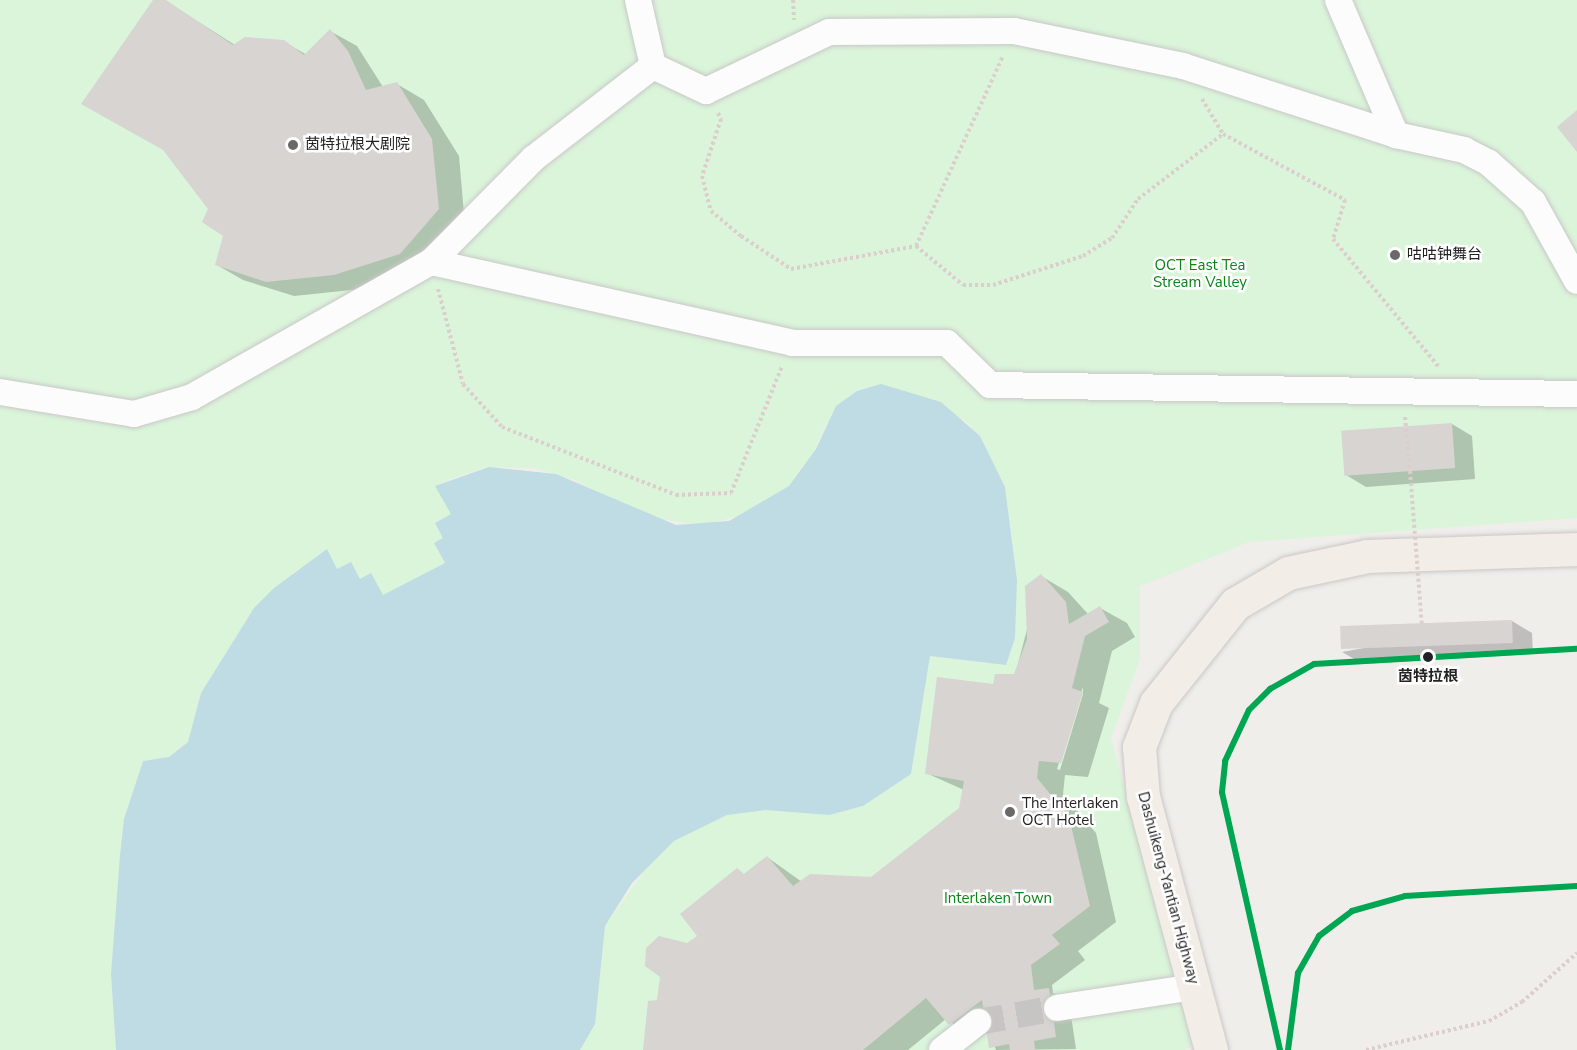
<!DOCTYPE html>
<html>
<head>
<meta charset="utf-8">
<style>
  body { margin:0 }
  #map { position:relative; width:1577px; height:1050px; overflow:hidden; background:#f0eeeb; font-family:"Nunito Sans","Noto Sans SC",sans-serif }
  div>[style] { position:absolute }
  .park>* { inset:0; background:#daf5da }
  .water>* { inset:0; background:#bfdbe3 }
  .shadow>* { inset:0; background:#0003 }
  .building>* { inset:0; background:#d7d4d2; transform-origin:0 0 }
  .minor-tunnel>* { height:26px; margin-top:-13px; transform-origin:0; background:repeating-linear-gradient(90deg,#c7c5c3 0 26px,transparent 0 39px) }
  .path>* { height:4px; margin-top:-2px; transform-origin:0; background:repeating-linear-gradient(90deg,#dccecd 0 3px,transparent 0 6px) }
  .roads { filter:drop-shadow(0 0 2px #c9c8c7) drop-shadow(0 0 2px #c9c8c7) }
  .minor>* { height:26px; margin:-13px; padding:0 13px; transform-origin:13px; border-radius:13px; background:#fdfcfc }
  .major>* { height:33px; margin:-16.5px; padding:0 16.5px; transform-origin:16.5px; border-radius:16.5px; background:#f3ede7 }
  .path-bridge>* { height:4px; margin-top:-2px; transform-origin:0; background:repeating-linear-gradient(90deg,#dccecd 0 3px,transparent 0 6px) }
  .rail-1>* { height:6px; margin:-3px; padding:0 3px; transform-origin:3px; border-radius:3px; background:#00a651 }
  .dots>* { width:16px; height:16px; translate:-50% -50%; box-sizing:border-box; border:3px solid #fff; border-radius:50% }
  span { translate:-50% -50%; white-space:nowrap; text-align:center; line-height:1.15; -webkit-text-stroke:5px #fff; paint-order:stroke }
  .poi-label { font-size:15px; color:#222 }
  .left { translate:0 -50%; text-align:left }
  .park-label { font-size:15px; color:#0c8416 }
  .stop-label { font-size:15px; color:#222; font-weight:700 }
  .street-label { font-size:15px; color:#222 }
</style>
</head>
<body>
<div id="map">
  <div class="park">
    <div style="clip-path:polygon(0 0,1577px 0,1577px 518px,1249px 542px,1140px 586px,1140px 659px,1111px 738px,1193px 1044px,1185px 1050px,580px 1050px,597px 1000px,605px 926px,652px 860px,674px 841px,727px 815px,765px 810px,829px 815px,911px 774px,930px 656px,1006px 665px,1014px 553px,1005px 487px,980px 436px,963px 419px,826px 423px,816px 449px,789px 486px,753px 512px,704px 525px,651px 518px,574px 480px,535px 468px,489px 467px,462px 475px,435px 486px,452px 514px,443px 538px,434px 544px,445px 563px,383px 595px,337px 570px,298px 569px,254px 608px,201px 693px,188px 742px,169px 757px,143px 761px,124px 819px,120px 855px,111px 974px,116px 1050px,0 1050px)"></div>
  </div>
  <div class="water">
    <div style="clip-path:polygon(881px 384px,941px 402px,980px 436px,1005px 487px,1017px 580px,1015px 638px,1006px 665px,930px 656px,911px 774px,863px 806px,829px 815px,765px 810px,727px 815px,674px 841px,632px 883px,605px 926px,595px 1024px,580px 1050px,116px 1050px,111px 974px,120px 855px,124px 819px,143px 761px,169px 757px,188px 742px,201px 693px,254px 608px,274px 588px,327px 549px,337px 569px,351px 562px,360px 579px,371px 573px,383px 595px,445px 563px,434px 543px,443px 538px,435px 523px,451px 514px,435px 486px,489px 467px,556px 474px,676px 525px,729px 521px,789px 486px,816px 449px,836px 406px,857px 391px)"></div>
  </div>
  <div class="shadow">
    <div style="clip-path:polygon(155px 0,164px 0,235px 45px,283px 41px,307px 55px,330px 31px,357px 46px,383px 87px,397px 84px,424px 100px,459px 156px,465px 225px,427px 268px,361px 289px,294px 296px,243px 280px,217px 265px,225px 236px,210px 208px)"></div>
    <div style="clip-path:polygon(1452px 424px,1472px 436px,1475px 479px,1366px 487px,1346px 475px)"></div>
    <div style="clip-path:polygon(evenodd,1041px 576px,1068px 592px,1088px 614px,1100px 608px,1127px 623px,1135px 637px,1112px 651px,1099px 703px,1109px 708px,1088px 777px,1065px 775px,1063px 794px,1096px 833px,1116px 922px,1078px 951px,1085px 960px,1052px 985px,1053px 993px,1069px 1002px,1076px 1049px,996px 1050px,988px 1032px,977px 1040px,946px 1019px,908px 1050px,644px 1050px,659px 1002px,688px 944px,699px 936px,737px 870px,745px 875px,767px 857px,802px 882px,871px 879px,961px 809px,964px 790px,926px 773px,994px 686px,1015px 675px,1041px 576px,1083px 687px,1083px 694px,1060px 770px,1057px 769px,1083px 687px)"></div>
    <div style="clip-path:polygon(1512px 621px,1532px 633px,1533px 654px,1363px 664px,1342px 652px)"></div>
  </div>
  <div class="building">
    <div style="clip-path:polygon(153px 0,166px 0,233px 45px,245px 37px,284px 40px,304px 55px,330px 29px,348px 51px,366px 90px,397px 82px,432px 139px,439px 209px,400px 254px,334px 275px,266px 282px,215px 265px,223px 236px,202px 222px,208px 209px,163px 150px,81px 104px)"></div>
    <div style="clip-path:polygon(1577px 110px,1577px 152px,1557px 127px)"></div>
    <div style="left:1452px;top:423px;width:45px;height:111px;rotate:86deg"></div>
    <div style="clip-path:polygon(1041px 574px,1066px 602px,1069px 624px,1100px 606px,1109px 622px,1085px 636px,1072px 688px,1083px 692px,1061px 763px,1039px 761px,1037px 778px,1069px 817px,1090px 906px,1052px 935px,1060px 944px,1031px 965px,1034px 990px,1049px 988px,1056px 1037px,1034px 1041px,1035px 1050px,1010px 1050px,1009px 1044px,989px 1048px,982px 1000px,949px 1025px,926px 998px,863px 1050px,643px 1050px,648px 1001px,657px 1000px,660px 977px,645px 966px,646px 948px,659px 936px,687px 943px,697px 936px,680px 914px,737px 868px,744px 874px,767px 856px,793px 886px,810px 874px,871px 877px,959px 808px,964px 781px,925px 774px,937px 677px,993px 684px,995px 674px,1014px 674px,1027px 639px,1025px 586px)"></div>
    <div style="left:1512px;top:620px;width:23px;height:172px;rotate:88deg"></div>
  </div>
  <div class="minor-tunnel">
    <div style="left:978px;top:1022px;width:80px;rotate:-10deg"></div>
  </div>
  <div class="path">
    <div style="left:793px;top:0;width:20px;rotate:87deg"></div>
    <div style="left:1202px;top:99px;width:41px;rotate:59deg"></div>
    <div style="left:1223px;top:134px;width:139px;rotate:28.4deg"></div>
    <div style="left:1345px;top:200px;width:41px;rotate:107.1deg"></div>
    <div style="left:1333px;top:239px;width:165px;rotate:50.4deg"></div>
    <div style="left:718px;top:113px;width:7px;rotate:63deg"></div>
    <div style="left:721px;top:119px;width:60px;rotate:108.4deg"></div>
    <div style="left:702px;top:176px;width:36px;rotate:76deg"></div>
    <div style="left:711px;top:211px;width:39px;rotate:40deg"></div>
    <div style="left:741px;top:236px;width:60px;rotate:33.4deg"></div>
    <div style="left:791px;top:269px;width:127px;rotate:-10.4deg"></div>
    <div style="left:916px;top:246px;width:61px;rotate:39.7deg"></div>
    <div style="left:963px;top:285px;width:30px"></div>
    <div style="left:993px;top:285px;width:95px;rotate:-17.9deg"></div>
    <div style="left:1083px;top:256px;width:34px;rotate:-32deg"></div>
    <div style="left:1112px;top:238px;width:47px;rotate:-56.3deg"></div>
    <div style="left:1138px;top:199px;width:107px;rotate:-37.4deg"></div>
    <div style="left:916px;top:246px;width:209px;rotate:-65.4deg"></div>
    <div style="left:438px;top:289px;width:98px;rotate:75.3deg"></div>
    <div style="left:463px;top:384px;width:58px;rotate:47.8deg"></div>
    <div style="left:502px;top:427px;width:187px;rotate:21.3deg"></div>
    <div style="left:676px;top:495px;width:55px;rotate:-2.1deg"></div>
    <div style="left:731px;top:493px;width:137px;rotate:-68.1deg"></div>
    <div style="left:1405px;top:417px;width:54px;rotate:84.7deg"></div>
    <div style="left:1366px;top:1050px;width:126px;rotate:-13.3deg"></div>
    <div style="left:1489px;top:1021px;width:38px;rotate:-30deg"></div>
    <div style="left:1522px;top:1002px;width:74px;rotate:-41.7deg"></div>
  </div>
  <div class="roads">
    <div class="minor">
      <div style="left:638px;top:0;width:68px;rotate:77.2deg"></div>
      <div style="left:1338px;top:0;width:147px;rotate:66.8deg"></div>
      <div style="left:653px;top:66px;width:59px;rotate:25.3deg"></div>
      <div style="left:706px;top:91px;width:136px;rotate:-25.6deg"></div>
      <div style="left:829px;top:32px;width:185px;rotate:-0.3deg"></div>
      <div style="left:1014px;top:31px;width:173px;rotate:11.7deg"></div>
      <div style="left:1183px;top:66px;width:224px;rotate:17.9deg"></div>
      <div style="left:1396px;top:135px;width:70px;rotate:12.4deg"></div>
      <div style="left:1464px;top:150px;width:28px;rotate:27deg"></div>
      <div style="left:1489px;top:163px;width:59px;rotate:41.6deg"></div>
      <div style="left:1533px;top:202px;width:90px;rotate:60.9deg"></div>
      <div style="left:431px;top:262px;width:370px;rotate:12.6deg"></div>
      <div style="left:792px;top:343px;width:155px"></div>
      <div style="left:947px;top:343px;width:60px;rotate:44.3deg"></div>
      <div style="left:990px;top:385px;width:587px;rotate:0.88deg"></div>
      <div style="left:0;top:392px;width:136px;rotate:9.3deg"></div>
      <div style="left:134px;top:414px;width:60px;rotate:-16.3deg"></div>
      <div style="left:192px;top:397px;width:274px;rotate:-29.5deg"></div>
      <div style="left:431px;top:262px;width:146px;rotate:-45.3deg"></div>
      <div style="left:534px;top:158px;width:150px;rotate:-37.7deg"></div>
      <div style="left:1057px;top:1008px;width:139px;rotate:-8.7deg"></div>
      <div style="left:942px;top:1050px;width:46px;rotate:-37.9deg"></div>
    </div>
    <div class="major">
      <div style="left:1211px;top:1050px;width:262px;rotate:-105deg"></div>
      <div style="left:1143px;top:797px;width:50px;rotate:-94.6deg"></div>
      <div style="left:1139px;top:747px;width:47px;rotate:-68.9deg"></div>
      <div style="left:1156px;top:703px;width:127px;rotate:-51.4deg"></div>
      <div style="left:1235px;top:604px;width:61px;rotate:-30.3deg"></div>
      <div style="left:1288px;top:573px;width:81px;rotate:-12.1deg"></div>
      <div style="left:1367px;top:556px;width:210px;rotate:-1.9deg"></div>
    </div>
  </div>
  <div class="path-bridge">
    <div style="left:1410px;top:471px;width:155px;rotate:85.6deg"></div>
  </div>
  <div class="rail-1">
    <div style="left:1280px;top:1050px;width:264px;rotate:-102.7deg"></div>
    <div style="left:1222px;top:792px;width:31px;rotate:-84deg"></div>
    <div style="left:1225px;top:761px;width:56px;rotate:-64.8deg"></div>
    <div style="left:1249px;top:710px;width:30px;rotate:-45deg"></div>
    <div style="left:1270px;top:689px;width:51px;rotate:-29.6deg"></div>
    <div style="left:1314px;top:664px;width:263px;rotate:-3.3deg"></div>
    <div style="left:1288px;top:1050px;width:78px;rotate:-82.6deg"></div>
    <div style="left:1298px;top:973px;width:43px;rotate:-60.4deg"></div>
    <div style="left:1319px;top:936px;width:41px;rotate:-37.1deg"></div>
    <div style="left:1352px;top:911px;width:55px;rotate:-15.8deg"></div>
    <div style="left:1405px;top:896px;width:172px;rotate:-3.3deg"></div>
  </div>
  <div class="dots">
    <div style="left:293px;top:145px;background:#6a6968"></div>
    <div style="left:1395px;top:255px;background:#6a6968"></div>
    <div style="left:1428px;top:657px;background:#222"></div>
    <div style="left:1010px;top:812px;background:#6a6968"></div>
  </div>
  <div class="poi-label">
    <span class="left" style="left:305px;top:145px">茵特拉根大剧院</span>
    <span class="left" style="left:1407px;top:255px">咕咕钟舞台</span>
    <span class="left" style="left:1022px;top:812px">The Interlaken<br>OCT Hotel</span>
  </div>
  <div class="park-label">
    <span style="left:1200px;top:274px">OCT East Tea<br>Stream Valley</span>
    <span style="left:998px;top:899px">Interlaken Town</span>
  </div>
  <div class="stop-label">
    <span style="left:1428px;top:677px">茵特拉根</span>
  </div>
  <div class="street-label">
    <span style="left:1168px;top:888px;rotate:75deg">Dashuikeng-Yantian Highway</span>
  </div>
</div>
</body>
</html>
